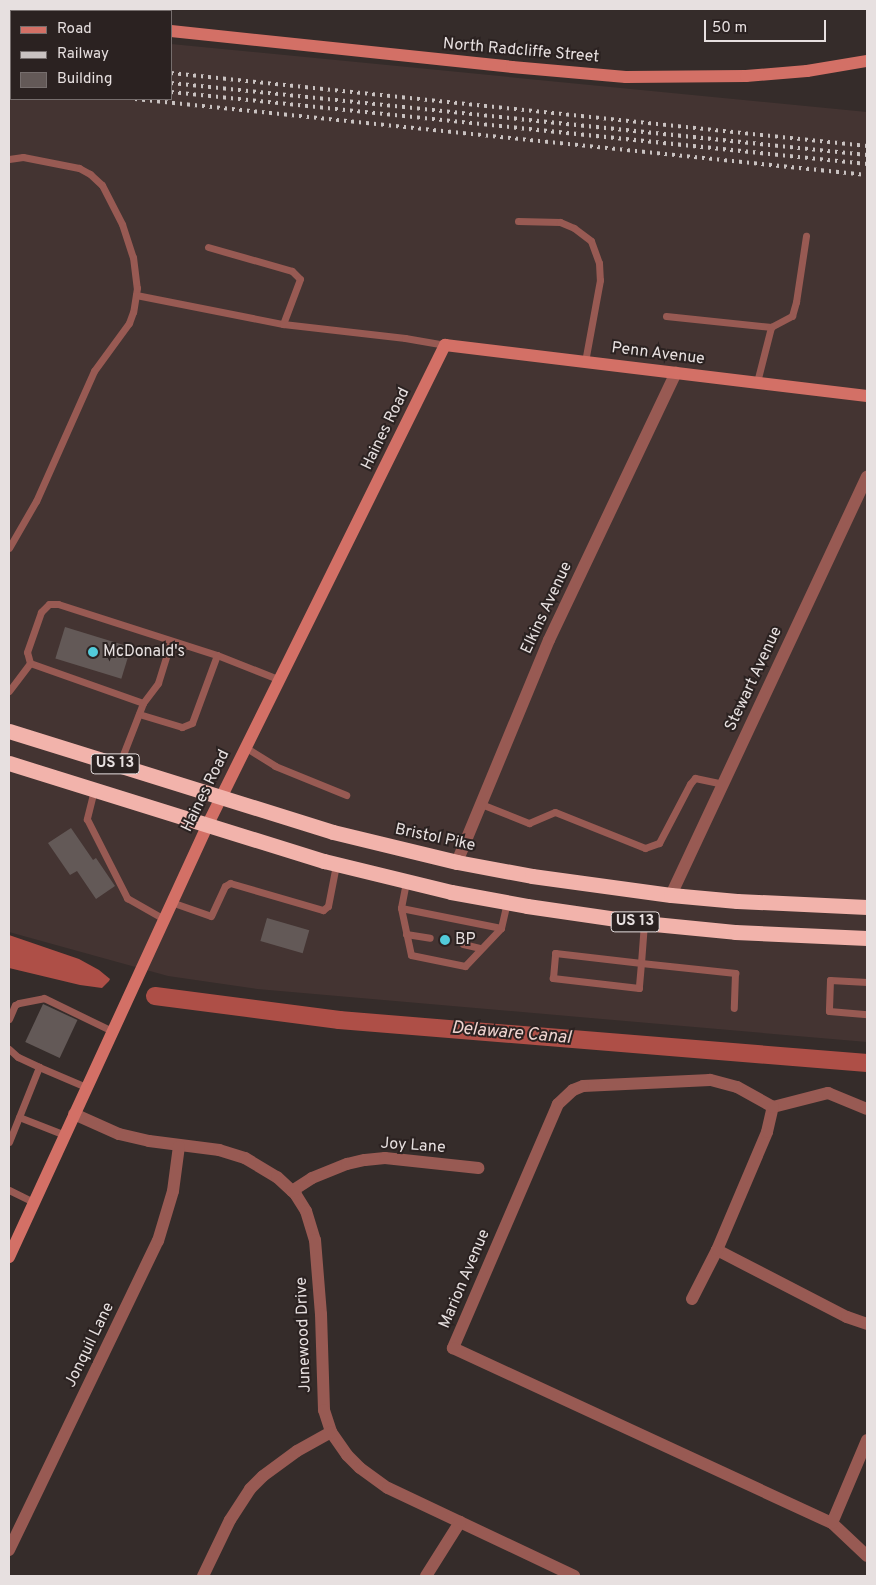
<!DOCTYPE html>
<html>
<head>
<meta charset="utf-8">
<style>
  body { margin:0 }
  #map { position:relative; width:876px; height:1585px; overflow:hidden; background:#352c2a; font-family:Overpass,sans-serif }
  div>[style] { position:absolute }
  .built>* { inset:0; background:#443432 }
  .water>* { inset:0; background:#ae4f47 }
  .canal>* { height:18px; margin:-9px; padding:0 9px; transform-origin:9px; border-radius:9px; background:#ae4f47 }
  .building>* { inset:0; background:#635957; transform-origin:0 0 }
  .lane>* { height:7px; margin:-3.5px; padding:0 3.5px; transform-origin:3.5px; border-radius:3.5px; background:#985a53 }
  .street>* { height:12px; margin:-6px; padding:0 6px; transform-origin:6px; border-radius:6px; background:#985a53 }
  .secondary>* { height:12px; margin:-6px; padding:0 6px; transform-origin:6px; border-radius:6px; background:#d37066 }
  .highway>* { height:15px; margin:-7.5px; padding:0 7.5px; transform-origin:7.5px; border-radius:7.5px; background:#f2b3ab }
  .rail>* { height:4px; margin-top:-2px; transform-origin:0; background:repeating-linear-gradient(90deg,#c9c2c1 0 2.5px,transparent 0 7.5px) }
  .dots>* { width:14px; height:14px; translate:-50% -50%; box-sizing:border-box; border:2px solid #2b2221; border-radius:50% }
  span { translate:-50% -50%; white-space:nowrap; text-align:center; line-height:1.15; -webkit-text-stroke:4px #2b2221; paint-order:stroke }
  .shield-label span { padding:1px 4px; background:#2b2221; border:1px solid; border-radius:4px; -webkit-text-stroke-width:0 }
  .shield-label { font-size:15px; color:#e7e0e0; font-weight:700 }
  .street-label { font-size:16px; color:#e7e0e0 }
  .poi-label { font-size:16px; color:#e7e0e0 }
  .left { translate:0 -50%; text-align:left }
  .water-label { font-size:18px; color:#f0d5d1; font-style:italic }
  .frame { position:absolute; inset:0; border:10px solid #e7e0e0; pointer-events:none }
  .legend { position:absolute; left:10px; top:10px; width:162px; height:90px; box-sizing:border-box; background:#2b2221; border:1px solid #766e6d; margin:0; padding:6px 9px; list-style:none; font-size:15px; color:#e7e0e0 }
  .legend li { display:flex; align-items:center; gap:10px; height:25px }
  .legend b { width:25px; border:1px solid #766e6d }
  .scale { position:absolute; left:704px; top:20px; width:122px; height:22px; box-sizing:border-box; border:2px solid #e7e0e0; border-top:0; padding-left:6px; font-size:15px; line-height:18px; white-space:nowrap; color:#e7e0e0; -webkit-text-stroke:4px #2b2221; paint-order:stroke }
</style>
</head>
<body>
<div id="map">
  <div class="built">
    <div style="clip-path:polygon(9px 28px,11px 28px,11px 99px,171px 99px,171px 44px,867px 112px,867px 1042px,257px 989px,168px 976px,9px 932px)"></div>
  </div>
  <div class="water">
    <div style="clip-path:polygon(9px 935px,79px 959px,99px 970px,110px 979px,109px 981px,102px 988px,80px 985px,9px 968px)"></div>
  </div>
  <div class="canal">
    <div style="left:155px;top:996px;width:186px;rotate:7.4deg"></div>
    <div style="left:339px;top:1020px;width:530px;rotate:4.66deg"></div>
  </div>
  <div class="building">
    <div style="left:65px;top:627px;width:69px;height:33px;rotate:17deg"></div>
    <div style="clip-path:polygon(71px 828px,93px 860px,96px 858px,115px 886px,96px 899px,77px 871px,70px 875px,48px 843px)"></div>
    <div style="left:267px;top:918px;width:44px;height:24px;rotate:16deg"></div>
    <div style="left:43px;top:1004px;width:38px;height:42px;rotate:25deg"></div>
  </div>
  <div class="lane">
    <div style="left:9px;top:159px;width:14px;rotate:-8deg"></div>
    <div style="left:23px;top:157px;width:57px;rotate:11.1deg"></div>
    <div style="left:79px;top:168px;width:13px;rotate:29deg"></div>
    <div style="left:90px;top:174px;width:16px;rotate:43deg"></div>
    <div style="left:102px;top:185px;width:44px;rotate:62.9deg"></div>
    <div style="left:122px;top:224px;width:35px;rotate:72deg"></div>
    <div style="left:133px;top:257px;width:31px;rotate:83deg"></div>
    <div style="left:137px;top:288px;width:24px;rotate:99deg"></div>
    <div style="left:133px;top:312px;width:12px;rotate:110deg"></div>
    <div style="left:129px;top:323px;width:59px;rotate:126.1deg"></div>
    <div style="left:94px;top:371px;width:142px;rotate:114deg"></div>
    <div style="left:36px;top:501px;width:54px;rotate:119.9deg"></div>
    <div style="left:518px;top:221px;width:42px;rotate:1.4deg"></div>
    <div style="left:560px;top:222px;width:15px;rotate:23deg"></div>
    <div style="left:574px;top:228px;width:21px;rotate:37deg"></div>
    <div style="left:591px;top:241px;width:23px;rotate:70deg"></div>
    <div style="left:599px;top:263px;width:17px;rotate:87deg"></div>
    <div style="left:600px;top:280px;width:83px;rotate:100.4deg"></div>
    <div style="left:208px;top:247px;width:87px;rotate:15.9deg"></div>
    <div style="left:292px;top:271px;width:11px;rotate:45deg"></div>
    <div style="left:300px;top:279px;width:48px;rotate:110.7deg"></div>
    <div style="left:136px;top:295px;width:150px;rotate:11.2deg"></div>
    <div style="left:283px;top:324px;width:123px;rotate:6.5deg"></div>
    <div style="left:405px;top:338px;width:41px;rotate:9.9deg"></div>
    <div style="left:666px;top:316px;width:106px;rotate:6deg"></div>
    <div style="left:757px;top:382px;width:57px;rotate:-75.7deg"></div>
    <div style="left:771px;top:327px;width:24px;rotate:-28deg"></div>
    <div style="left:792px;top:316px;width:15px;rotate:-74deg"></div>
    <div style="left:796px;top:302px;width:67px;rotate:-81.4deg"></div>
    <div style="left:217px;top:655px;width:66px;rotate:21.5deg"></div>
    <div style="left:30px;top:663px;width:11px;rotate:-105deg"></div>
    <div style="left:27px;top:652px;width:42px;rotate:-70.7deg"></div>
    <div style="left:41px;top:612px;width:11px;rotate:-45deg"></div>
    <div style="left:49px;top:604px;width:9px"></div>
    <div style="left:58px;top:604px;width:167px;rotate:17.8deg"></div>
    <div style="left:217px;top:655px;width:72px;rotate:110.2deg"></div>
    <div style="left:192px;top:723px;width:11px;rotate:158deg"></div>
    <div style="left:182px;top:727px;width:45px;rotate:-163.2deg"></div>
    <div style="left:30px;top:663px;width:120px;rotate:19.5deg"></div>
    <div style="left:9px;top:691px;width:35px;rotate:-53deg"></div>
    <div style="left:245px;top:747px;width:36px;rotate:32deg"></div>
    <div style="left:275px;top:766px;width:77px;rotate:22.2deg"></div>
    <div style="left:119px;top:765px;width:66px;rotate:-68.8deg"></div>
    <div style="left:143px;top:703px;width:25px;rotate:-53deg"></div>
    <div style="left:158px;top:683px;width:44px;rotate:-72.8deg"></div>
    <div style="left:94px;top:790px;width:30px;rotate:104deg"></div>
    <div style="left:87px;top:819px;width:89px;rotate:63.1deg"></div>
    <div style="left:127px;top:898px;width:43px;rotate:29.6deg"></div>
    <div style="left:481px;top:804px;width:52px;rotate:21.6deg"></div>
    <div style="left:529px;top:823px;width:28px;rotate:-23deg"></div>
    <div style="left:555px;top:812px;width:97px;rotate:21.8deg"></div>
    <div style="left:645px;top:848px;width:15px;rotate:-20deg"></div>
    <div style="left:659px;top:843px;width:67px;rotate:-62.3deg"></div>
    <div style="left:690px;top:784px;width:8px;rotate:-50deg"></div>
    <div style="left:695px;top:778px;width:29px;rotate:12deg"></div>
    <div style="left:406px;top:882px;width:26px;rotate:101deg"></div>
    <div style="left:401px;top:908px;width:102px;rotate:11.3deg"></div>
    <div style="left:501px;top:928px;width:26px;rotate:-77deg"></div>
    <div style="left:171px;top:902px;width:42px;rotate:19.3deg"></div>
    <div style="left:211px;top:916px;width:33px;rotate:-65deg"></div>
    <div style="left:225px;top:886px;width:6px;rotate:-31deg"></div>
    <div style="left:230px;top:883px;width:97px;rotate:16.2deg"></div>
    <div style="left:323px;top:910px;width:6px;rotate:-39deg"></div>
    <div style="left:328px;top:906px;width:42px;rotate:-79deg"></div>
    <div style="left:401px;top:908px;width:48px;rotate:78deg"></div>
    <div style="left:411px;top:955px;width:55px;rotate:11.5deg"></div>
    <div style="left:465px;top:966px;width:52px;rotate:-46.5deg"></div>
    <div style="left:644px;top:923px;width:40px;rotate:94.3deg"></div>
    <div style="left:641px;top:963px;width:25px;rotate:95deg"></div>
    <div style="left:639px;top:988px;width:87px;rotate:-173.4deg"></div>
    <div style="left:553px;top:978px;width:25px;rotate:-85deg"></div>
    <div style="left:555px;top:953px;width:87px;rotate:6.6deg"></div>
    <div style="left:641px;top:963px;width:95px;rotate:6.1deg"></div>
    <div style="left:735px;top:973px;width:35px;rotate:92deg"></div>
    <div style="left:406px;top:934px;width:24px;rotate:9deg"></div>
    <div style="left:463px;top:944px;width:18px;rotate:13deg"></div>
    <div style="left:867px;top:982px;width:37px;rotate:-177deg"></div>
    <div style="left:830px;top:980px;width:31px;rotate:92deg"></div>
    <div style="left:829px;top:1011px;width:38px;rotate:5deg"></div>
    <div style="left:9px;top:1019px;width:15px;rotate:-67deg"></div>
    <div style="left:15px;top:1005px;width:4px;rotate:-27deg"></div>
    <div style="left:19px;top:1003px;width:25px;rotate:-11deg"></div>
    <div style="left:44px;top:998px;width:76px;rotate:25.9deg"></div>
    <div style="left:9px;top:1049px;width:12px;rotate:42deg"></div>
    <div style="left:18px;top:1057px;width:23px;rotate:25deg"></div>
    <div style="left:19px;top:1117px;width:49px;rotate:21.4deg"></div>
    <div style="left:9px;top:1142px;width:81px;rotate:-68.2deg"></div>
    <div style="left:39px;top:1067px;width:51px;rotate:23.1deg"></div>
    <div style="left:9px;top:1190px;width:28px;rotate:26deg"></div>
  </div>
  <div class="street">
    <div style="left:164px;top:11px;width:2px;rotate:-90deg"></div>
    <div style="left:457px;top:862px;width:240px;rotate:-67.5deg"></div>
    <div style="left:549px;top:640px;width:296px;rotate:-64.6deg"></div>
    <div style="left:671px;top:895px;width:462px;rotate:-64.9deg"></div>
    <div style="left:773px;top:1107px;width:57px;rotate:-14.3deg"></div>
    <div style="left:828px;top:1093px;width:42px;rotate:22.3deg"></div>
    <div style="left:74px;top:1114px;width:49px;rotate:24deg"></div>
    <div style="left:119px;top:1134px;width:31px;rotate:13deg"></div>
    <div style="left:149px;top:1141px;width:71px;rotate:7.3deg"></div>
    <div style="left:219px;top:1150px;width:27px;rotate:17deg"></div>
    <div style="left:245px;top:1158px;width:37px;rotate:31deg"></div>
    <div style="left:277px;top:1177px;width:26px;rotate:43deg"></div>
    <div style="left:296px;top:1195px;width:19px;rotate:58deg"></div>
    <div style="left:306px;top:1211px;width:30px;rotate:73deg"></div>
    <div style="left:315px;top:1240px;width:74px;rotate:85.4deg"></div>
    <div style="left:321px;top:1314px;width:96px;rotate:88.2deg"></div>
    <div style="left:324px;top:1410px;width:23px;rotate:72deg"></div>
    <div style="left:331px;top:1432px;width:28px;rotate:55deg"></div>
    <div style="left:347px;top:1455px;width:18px;rotate:45deg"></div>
    <div style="left:360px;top:1468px;width:34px;rotate:36deg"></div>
    <div style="left:388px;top:1488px;width:206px;rotate:25.3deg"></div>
    <div style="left:292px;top:1191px;width:24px;rotate:-33deg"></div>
    <div style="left:312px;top:1178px;width:38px;rotate:-22deg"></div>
    <div style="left:347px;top:1164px;width:18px;rotate:-13deg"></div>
    <div style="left:365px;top:1160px;width:20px;rotate:-6deg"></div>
    <div style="left:385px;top:1158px;width:94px;rotate:6.1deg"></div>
    <div style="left:717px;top:1250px;width:146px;rotate:27.3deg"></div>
    <div style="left:847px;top:1317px;width:21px;rotate:19deg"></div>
    <div style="left:692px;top:1299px;width:55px;rotate:-63deg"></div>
    <div style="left:717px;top:1250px;width:128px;rotate:-67deg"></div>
    <div style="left:767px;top:1132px;width:26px;rotate:-77deg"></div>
    <div style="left:773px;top:1107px;width:41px;rotate:-150.9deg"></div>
    <div style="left:737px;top:1087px;width:28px;rotate:-165deg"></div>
    <div style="left:710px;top:1080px;width:127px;rotate:177.3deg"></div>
    <div style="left:583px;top:1086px;width:11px;rotate:158deg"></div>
    <div style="left:573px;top:1090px;width:21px;rotate:137deg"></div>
    <div style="left:558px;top:1104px;width:266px;rotate:113.3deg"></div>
    <div style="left:453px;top:1348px;width:417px;rotate:24.8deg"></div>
    <div style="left:832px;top:1523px;width:48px;rotate:43.3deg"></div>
    <div style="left:832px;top:1523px;width:90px;rotate:-67.1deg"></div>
    <div style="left:9px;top:1550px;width:343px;rotate:-64.3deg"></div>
    <div style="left:158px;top:1241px;width:52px;rotate:-73.3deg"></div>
    <div style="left:173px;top:1191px;width:45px;rotate:-82.4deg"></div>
    <div style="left:203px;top:1576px;width:62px;rotate:-64.3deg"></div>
    <div style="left:230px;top:1520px;width:37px;rotate:-57deg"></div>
    <div style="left:250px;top:1489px;width:18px;rotate:-45deg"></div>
    <div style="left:263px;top:1476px;width:42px;rotate:-36.3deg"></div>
    <div style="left:297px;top:1451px;width:39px;rotate:-29deg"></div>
    <div style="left:426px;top:1576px;width:64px;rotate:-57.8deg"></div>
  </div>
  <div class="secondary">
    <div style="left:9px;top:11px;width:2px;rotate:27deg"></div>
    <div style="left:171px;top:31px;width:343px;rotate:6deg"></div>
    <div style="left:512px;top:67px;width:114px;rotate:5deg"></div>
    <div style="left:626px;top:77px;width:120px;rotate:-0.5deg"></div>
    <div style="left:746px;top:76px;width:61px;rotate:-4.7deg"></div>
    <div style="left:807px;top:71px;width:61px;rotate:-9.5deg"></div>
    <div style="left:9px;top:1257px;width:474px;rotate:-65.3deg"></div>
    <div style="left:207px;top:826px;width:537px;rotate:-63.67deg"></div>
    <div style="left:445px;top:345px;width:425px;rotate:6.9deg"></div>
  </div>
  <div class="highway">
    <div style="left:9px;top:731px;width:339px;rotate:17.3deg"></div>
    <div style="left:333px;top:832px;width:128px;rotate:13.6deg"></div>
    <div style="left:457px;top:862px;width:76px;rotate:10.6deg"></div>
    <div style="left:532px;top:876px;width:140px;rotate:7.8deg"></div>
    <div style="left:671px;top:895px;width:66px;rotate:5.2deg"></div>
    <div style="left:737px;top:901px;width:130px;rotate:2.6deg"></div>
    <div style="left:9px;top:763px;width:330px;rotate:17.3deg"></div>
    <div style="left:324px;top:861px;width:131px;rotate:13.7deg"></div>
    <div style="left:451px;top:892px;width:77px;rotate:10.4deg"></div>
    <div style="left:527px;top:906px;width:118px;rotate:8.3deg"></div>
    <div style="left:644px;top:923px;width:91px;rotate:5.6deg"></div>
    <div style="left:735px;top:932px;width:132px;rotate:2.6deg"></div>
  </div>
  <div class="rail">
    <div style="left:9px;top:57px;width:2px"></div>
    <div style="left:9px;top:66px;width:2px"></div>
    <div style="left:171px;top:73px;width:700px;rotate:5.99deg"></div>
    <div style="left:9px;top:75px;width:2px;rotate:27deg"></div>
    <div style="left:171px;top:83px;width:700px;rotate:5.91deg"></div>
    <div style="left:9px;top:86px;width:2px"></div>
    <div style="left:171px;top:92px;width:700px;rotate:5.91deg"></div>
    <div style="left:135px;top:99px;width:736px;rotate:5.93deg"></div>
  </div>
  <div class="dots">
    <div style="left:93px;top:652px;background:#52cbda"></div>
    <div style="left:445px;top:940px;background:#52cbda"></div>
  </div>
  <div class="shield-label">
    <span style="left:115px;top:764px">US 13</span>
    <span style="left:635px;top:922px">US 13</span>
  </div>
  <div class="street-label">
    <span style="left:521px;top:51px;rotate:5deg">North Radcliffe Street</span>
    <span style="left:658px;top:354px;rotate:7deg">Penn Avenue</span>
    <span style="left:386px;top:429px;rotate:-64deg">Haines Road</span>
    <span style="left:547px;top:608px;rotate:-65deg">Elkins Avenue</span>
    <span style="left:754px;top:679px;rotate:-65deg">Stewart Avenue</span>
    <span style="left:206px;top:791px;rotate:-64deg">Haines Road</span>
    <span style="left:435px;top:838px;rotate:12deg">Bristol Pike</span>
    <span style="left:413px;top:1146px;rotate:4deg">Joy Lane</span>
    <span style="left:465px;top:1279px;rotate:-67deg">Marion Avenue</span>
    <span style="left:304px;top:1335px;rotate:-92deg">Junewood Drive</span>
    <span style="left:90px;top:1345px;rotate:-64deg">Jonquil Lane</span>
  </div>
  <div class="poi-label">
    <span class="left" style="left:103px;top:652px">McDonald's</span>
    <span class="left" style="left:455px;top:940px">BP</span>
  </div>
  <div class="water-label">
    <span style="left:511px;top:1034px;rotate:5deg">Delaware Canal</span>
  </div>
  <div class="frame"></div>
  <ul class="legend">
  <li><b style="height:6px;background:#d37066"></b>Road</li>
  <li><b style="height:6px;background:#c9c2c1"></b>Railway</li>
  <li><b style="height:14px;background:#635957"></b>Building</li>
  </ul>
  <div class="scale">50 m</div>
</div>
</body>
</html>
